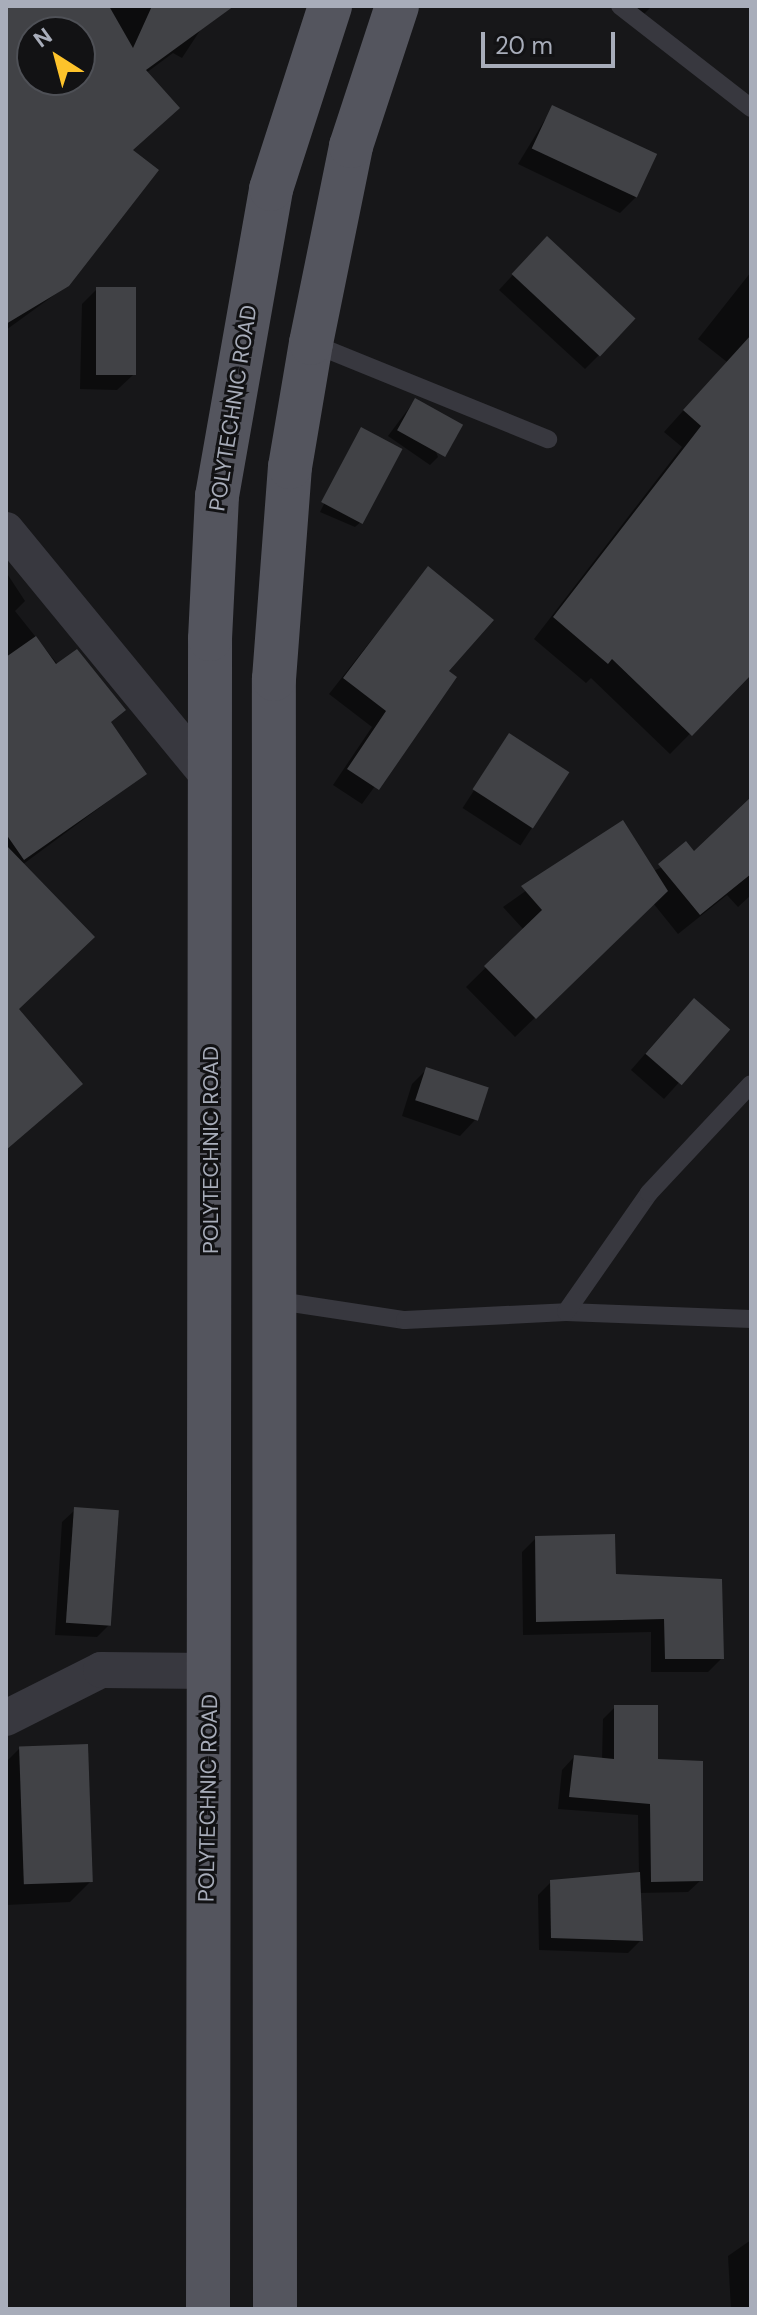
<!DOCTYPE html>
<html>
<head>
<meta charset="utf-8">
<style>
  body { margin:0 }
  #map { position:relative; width:757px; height:2315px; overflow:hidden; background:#171719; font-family:"DM Sans",sans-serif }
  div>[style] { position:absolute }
  .shadow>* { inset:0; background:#0007; transform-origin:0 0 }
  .building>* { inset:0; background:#414246; transform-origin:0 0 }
  .lane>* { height:18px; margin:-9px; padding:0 9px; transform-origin:9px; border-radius:9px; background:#38383f }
  .street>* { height:36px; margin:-18px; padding:0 18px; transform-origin:18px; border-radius:18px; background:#38383f }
  .primary>* { height:44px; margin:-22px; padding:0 22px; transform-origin:22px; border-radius:22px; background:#54555e }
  span { translate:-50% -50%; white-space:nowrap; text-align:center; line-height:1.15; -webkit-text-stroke:6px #121214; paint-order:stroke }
  .street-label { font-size:22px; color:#a8adba }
  .frame { position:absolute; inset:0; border:8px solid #a8adba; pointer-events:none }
  .north { position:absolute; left:16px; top:16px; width:80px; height:80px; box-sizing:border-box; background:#121214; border:2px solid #4e5056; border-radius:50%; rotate:324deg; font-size:22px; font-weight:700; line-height:32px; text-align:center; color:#a8adba }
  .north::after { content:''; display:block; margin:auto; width:28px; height:36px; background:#fdc32b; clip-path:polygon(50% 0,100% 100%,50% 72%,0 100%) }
  .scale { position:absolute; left:481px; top:32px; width:134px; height:36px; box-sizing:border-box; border:4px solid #a8adba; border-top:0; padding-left:10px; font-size:24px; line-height:28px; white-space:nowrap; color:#a8adba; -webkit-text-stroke:6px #121214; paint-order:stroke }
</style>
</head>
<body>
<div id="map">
  <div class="shadow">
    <div style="clip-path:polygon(evenodd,6px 6px,216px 6px,182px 58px,173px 53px,146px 73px,131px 151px,68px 285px,6px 330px,6px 6px,32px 32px,80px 32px,80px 80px,32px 80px,32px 32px)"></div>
    <div style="clip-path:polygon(627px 6px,652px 6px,640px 18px)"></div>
    <div style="clip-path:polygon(552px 108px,636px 197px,620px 213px,518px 164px)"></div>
    <div style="clip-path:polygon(532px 254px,600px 354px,585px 369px,499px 290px)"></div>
    <div style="clip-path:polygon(751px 272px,751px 672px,670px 754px,591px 678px,586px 683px,534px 639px,682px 447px,664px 432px,727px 362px,698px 339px)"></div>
    <div style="clip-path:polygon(97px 289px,133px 375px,117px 390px,80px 389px,82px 304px)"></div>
    <div style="clip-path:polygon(415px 400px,438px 457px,430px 465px,388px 436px)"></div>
    <div style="clip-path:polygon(361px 430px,363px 520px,355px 527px,320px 512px)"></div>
    <div style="clip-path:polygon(428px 568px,446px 671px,454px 677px,362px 804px,333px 785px,372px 727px,329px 694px)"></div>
    <div style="clip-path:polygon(6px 572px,25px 601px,15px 611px,145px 774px,22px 865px,6px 1150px)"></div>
    <div style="left:510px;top:735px;width:69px;height:87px;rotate:33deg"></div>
    <div style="clip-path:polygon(751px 803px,751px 895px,738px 907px,727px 895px,678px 934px,653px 903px,515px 1037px,466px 987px,524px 930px,503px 907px,623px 822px,653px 871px,694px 854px)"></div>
    <div style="clip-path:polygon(679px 1015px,727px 1029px,664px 1099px,631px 1070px)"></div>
    <div style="clip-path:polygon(427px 1069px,475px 1120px,460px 1136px,402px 1116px,412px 1084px)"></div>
    <div style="clip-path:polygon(75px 1510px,110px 1624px,97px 1637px,55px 1635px,62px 1522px)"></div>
    <div style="clip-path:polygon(536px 1538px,614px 1576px,722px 1658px,708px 1672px,651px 1672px,651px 1632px,523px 1635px,522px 1552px)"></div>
    <div style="clip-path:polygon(615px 1707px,656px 1760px,701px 1880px,688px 1892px,639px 1893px,641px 1940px,628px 1953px,539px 1950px,538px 1895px,551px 1882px,639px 1874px,638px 1815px,558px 1809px,562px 1770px,574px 1757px,602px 1760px,603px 1719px)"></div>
    <div style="clip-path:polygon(19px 1749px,91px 1881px,70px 1902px,6px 1905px,6px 1762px)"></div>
    <div style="clip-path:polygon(751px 2240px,751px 2309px,731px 2309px,728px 2256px)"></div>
  </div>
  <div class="building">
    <div style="clip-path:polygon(evenodd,6px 6px,109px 6px,133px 48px,152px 6px,234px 6px,146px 70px,180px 108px,133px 150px,159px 170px,69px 286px,6px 324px,6px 6px,32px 32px,80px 32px,80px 80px,32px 80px,32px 32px)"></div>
    <div style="left:552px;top:105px;width:116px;height:48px;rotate:25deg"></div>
    <div style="left:547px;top:236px;width:121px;height:52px;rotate:43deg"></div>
    <div style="left:96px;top:287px;width:40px;height:88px"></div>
    <div style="clip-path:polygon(751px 335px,751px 675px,692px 736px,612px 659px,608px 664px,553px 617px,701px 426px,683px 410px)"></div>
    <div style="left:415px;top:398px;width:55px;height:37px;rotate:29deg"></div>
    <div style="left:361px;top:427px;width:47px;height:85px;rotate:28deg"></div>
    <div style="clip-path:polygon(428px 566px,494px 620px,449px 671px,457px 677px,379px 790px,347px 769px,386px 711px,343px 678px)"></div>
    <div style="clip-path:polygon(36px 636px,56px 664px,77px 649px,126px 710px,111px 722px,147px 774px,24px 860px,6px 834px,6px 657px)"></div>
    <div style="left:509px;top:733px;width:72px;height:67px;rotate:33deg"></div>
    <div style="clip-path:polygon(751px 797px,751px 874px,700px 915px,658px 864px,686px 841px,694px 851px)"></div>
    <div style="clip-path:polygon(623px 820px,668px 891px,536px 1019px,484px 966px,542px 910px,521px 886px)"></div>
    <div style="clip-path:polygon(6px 845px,95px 937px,19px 1009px,83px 1084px,6px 1150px)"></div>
    <div style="left:694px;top:998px;width:48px;height:74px;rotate:41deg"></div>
    <div style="left:426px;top:1067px;width:66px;height:35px;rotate:18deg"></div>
    <div style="left:74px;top:1507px;width:45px;height:116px;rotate:4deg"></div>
    <div style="clip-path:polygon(615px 1534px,616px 1574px,722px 1579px,724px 1659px,665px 1659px,664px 1619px,536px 1622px,535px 1536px)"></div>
    <div style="clip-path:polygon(614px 1705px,658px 1705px,658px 1759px,703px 1761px,703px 1881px,651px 1882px,650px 1804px,569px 1797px,574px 1755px,614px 1759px)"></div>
    <div style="left:88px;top:1744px;width:138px;height:69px;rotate:88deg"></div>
    <div style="clip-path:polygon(640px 1872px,643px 1941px,551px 1938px,550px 1880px)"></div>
  </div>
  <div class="lane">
    <div style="left:620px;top:6px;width:166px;rotate:37.9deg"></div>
    <div style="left:311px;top:343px;width:256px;rotate:22.1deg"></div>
    <div style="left:272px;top:1300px;width:134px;rotate:8.6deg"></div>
    <div style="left:405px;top:1320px;width:161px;rotate:-2.8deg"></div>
    <div style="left:566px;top:1312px;width:185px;rotate:2.2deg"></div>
    <div style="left:566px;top:1312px;width:145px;rotate:-55.1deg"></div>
    <div style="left:649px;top:1193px;width:149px;rotate:-46.9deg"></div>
  </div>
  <div class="street">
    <div style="left:6px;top:530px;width:326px;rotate:50.6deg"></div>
    <div style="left:6px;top:1718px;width:106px;rotate:-26.8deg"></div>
    <div style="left:101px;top:1670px;width:109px;rotate:0.5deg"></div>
  </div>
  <div class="primary">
    <div style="left:208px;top:2309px;width:1670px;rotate:-89.93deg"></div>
    <div style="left:210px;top:639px;width:143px;rotate:-87.2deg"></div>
    <div style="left:217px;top:496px;width:312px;rotate:-80deg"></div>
    <div style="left:271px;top:189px;width:192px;rotate:-72.1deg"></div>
    <div style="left:275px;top:2309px;width:1630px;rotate:-90.04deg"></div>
    <div style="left:274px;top:679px;width:213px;rotate:-85.7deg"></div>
    <div style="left:290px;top:467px;width:126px;rotate:-80.4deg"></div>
    <div style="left:311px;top:343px;width:201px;rotate:-78.5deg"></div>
    <div style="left:351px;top:146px;width:147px;rotate:-71.8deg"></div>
  </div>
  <div class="street-label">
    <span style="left:233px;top:408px;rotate:-81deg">POLYTECHNIC ROAD</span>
    <span style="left:211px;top:1150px;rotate:-90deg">POLYTECHNIC ROAD</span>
    <span style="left:208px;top:1798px;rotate:-89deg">POLYTECHNIC ROAD</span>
  </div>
  <div class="frame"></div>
  <div class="north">N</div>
  <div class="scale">20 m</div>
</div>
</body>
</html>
